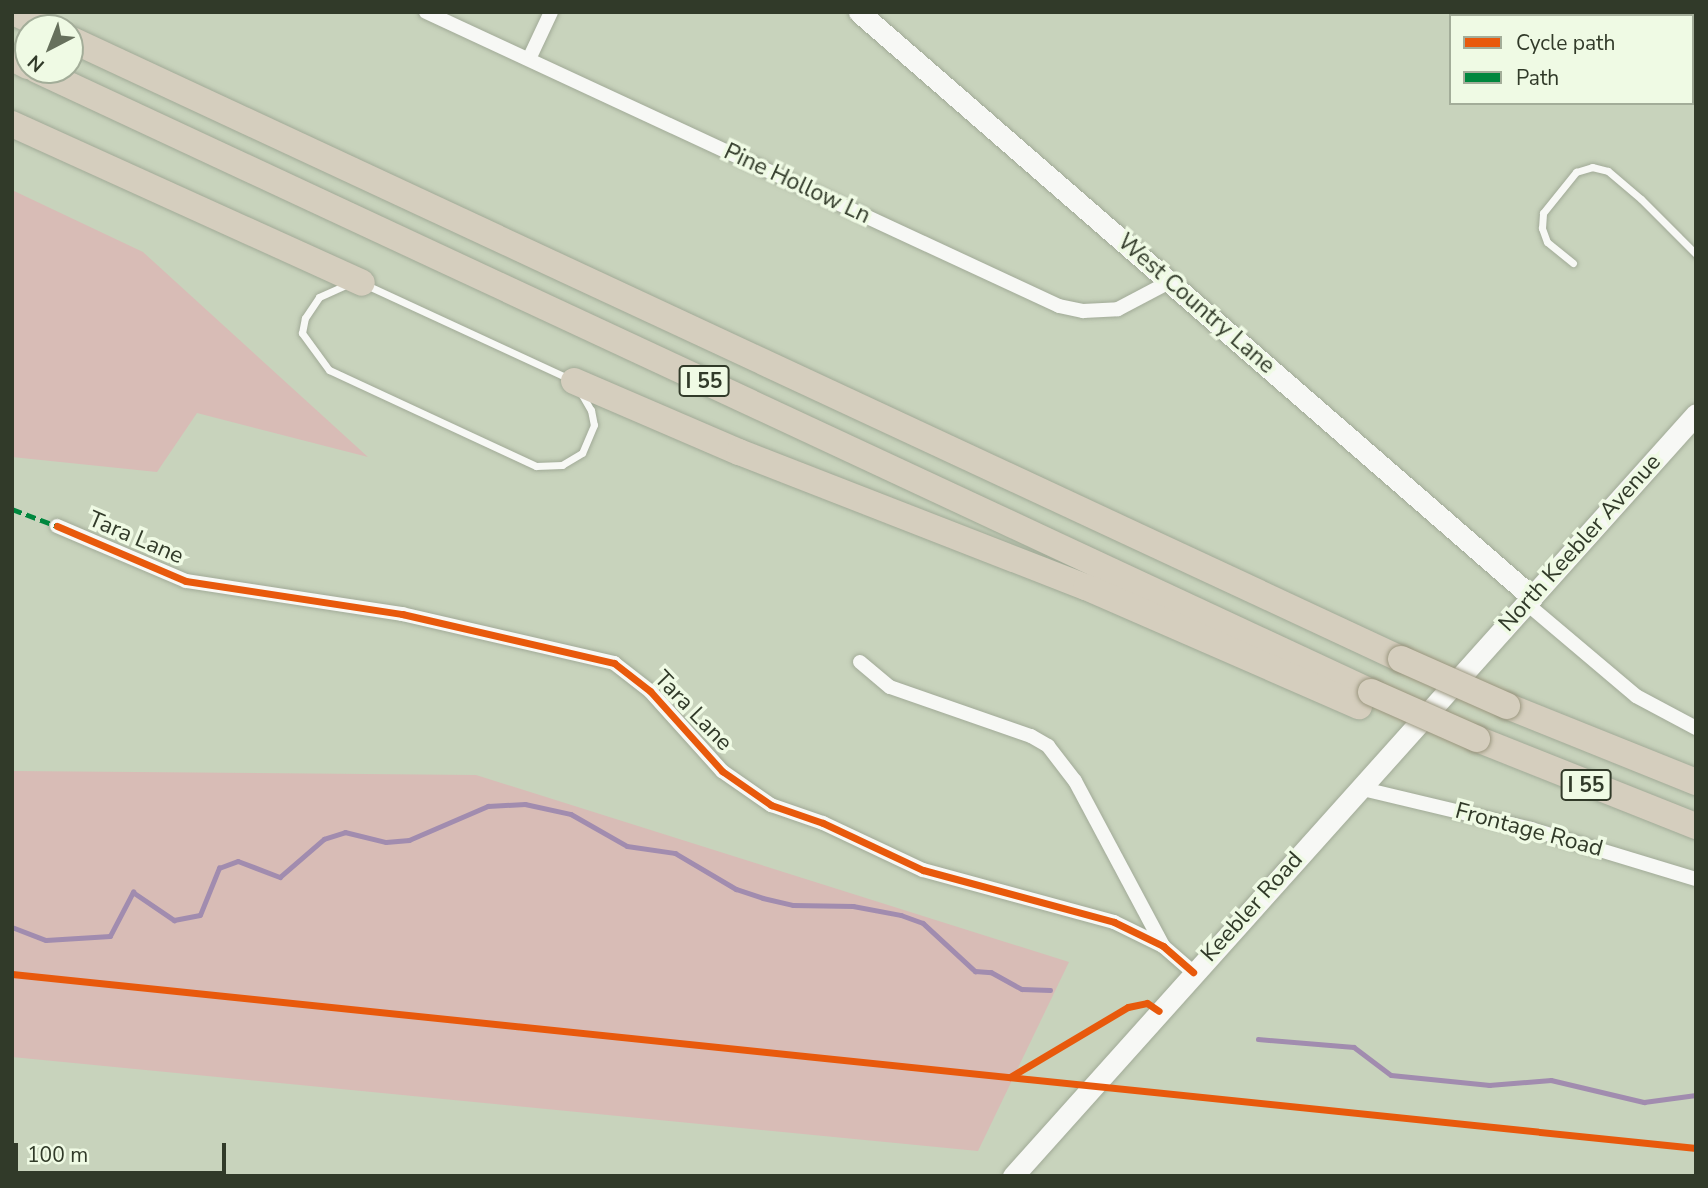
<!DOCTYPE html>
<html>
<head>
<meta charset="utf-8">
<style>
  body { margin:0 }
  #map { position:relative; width:1708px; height:1188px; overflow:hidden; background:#c8d3bc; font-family:"Nunito Sans",sans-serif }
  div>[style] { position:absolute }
  .green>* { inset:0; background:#d8bcb6 }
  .stream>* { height:4.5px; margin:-2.25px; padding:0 2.25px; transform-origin:2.25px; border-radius:2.25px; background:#a18caf }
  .roads { filter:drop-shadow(0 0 2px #a1aa97) drop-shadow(0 0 2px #a1aa97) }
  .lane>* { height:7px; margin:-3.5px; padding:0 3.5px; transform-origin:3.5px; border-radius:3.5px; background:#f7f8f5 }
  .street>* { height:14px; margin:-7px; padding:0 7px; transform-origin:7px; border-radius:7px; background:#f7f8f5 }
  .secondary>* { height:21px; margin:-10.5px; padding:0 10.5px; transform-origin:10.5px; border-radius:10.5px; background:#f7f8f5 }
  .highway>* { height:26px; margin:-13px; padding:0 13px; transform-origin:13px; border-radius:13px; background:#d5cebe }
  .bridges { filter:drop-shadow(0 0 2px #9a967e) drop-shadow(0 0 2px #9a967e) }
  .highway-bridge>* { height:26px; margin:-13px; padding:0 13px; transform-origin:13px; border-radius:13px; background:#d5cebe }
  .quiet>* { height:5px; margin-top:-2.5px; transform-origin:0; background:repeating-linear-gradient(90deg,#00873e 0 10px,transparent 0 15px) }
  .cycleway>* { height:7px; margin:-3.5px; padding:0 3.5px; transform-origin:3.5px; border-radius:3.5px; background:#e8590c }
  span { translate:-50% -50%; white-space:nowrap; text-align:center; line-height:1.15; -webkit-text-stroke:7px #effae4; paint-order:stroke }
  .shield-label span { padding:2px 5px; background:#effae4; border:2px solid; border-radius:5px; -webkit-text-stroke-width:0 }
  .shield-label { font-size:21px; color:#313a29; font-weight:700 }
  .street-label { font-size:23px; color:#313a29 }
  .frame { position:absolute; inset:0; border:14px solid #313a29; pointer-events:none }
  .legend { position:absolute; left:1449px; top:14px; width:245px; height:91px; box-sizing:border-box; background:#effae4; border:2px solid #a3ad99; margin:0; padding:9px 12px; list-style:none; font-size:21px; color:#313a29 }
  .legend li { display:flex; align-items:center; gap:14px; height:35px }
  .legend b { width:35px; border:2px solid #a3ad99 }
  .north { position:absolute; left:14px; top:14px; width:70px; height:70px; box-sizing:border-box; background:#effae4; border:2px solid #a3ad99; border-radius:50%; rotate:222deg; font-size:19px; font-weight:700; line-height:28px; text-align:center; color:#313a29 }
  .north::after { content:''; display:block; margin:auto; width:24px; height:32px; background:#66705c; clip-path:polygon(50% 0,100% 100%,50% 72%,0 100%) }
  .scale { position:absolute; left:14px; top:1143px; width:212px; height:32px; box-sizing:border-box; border:4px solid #313a29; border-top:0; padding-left:9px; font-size:21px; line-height:24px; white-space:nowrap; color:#313a29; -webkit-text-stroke:5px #effae4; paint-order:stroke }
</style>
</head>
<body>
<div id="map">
  <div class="green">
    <div style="clip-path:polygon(12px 190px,143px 252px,368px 457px,197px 413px,157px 472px,12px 457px)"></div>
    <div style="clip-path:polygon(12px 771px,476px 775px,1069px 962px,978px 1151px,12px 1057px)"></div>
  </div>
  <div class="stream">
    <div style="left:12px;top:927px;width:36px;rotate:21deg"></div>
    <div style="left:46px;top:940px;width:64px;rotate:-3.6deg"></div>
    <div style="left:110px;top:936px;width:50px;rotate:-62.4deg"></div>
    <div style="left:133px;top:892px;width:50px;rotate:34.3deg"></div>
    <div style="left:174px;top:920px;width:26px;rotate:-11deg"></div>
    <div style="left:200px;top:915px;width:51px;rotate:-68deg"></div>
    <div style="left:219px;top:868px;width:20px;rotate:-20deg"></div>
    <div style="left:238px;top:861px;width:45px;rotate:20.9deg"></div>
    <div style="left:280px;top:877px;width:58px;rotate:-40.8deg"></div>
    <div style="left:324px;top:839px;width:22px;rotate:-18deg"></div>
    <div style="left:345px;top:832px;width:42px;rotate:13.7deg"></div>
    <div style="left:386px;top:842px;width:23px;rotate:-5deg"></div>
    <div style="left:409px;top:840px;width:86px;rotate:-23.3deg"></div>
    <div style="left:488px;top:806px;width:37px;rotate:-3deg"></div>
    <div style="left:525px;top:804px;width:47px;rotate:12.3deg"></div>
    <div style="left:571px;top:814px;width:64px;rotate:29.7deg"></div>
    <div style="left:627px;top:846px;width:49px;rotate:8.3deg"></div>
    <div style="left:675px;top:853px;width:71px;rotate:30.5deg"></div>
    <div style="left:736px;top:889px;width:28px;rotate:18deg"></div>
    <div style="left:763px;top:898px;width:31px;rotate:13deg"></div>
    <div style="left:793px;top:905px;width:60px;rotate:1deg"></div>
    <div style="left:853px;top:906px;width:49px;rotate:10.6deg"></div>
    <div style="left:901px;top:915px;width:23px;rotate:20deg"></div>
    <div style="left:923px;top:923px;width:71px;rotate:42.7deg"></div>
    <div style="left:975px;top:971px;width:16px;rotate:4deg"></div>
    <div style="left:991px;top:972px;width:35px;rotate:29deg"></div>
    <div style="left:1022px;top:989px;width:28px;rotate:2deg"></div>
    <div style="left:1258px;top:1039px;width:96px;rotate:4.8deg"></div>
    <div style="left:1354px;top:1047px;width:46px;rotate:37.1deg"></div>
    <div style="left:1391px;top:1075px;width:99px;rotate:5.8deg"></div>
    <div style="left:1489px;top:1085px;width:62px;rotate:-4.6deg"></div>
    <div style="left:1551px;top:1080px;width:96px;rotate:13.3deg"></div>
    <div style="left:1644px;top:1102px;width:52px;rotate:-7.7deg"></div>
  </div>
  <div class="roads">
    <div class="lane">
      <div style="left:1573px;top:263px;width:33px;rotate:-141deg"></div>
      <div style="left:1547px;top:242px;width:15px;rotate:-110deg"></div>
      <div style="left:1542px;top:228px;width:15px;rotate:-86deg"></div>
      <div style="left:1543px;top:213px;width:53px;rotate:-51.2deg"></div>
      <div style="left:1576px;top:172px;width:17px;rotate:-17deg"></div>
      <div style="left:1592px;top:167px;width:16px;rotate:14deg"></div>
      <div style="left:1608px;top:171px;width:43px;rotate:40.3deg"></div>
      <div style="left:1641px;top:199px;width:78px;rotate:45deg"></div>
      <div style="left:350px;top:283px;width:12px"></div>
      <div style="left:362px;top:283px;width:234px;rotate:24.8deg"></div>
      <div style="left:574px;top:381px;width:34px;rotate:60deg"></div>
      <div style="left:591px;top:410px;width:15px;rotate:79deg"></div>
      <div style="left:594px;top:425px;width:30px;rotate:113deg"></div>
      <div style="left:582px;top:453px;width:23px;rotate:149deg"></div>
      <div style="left:562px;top:465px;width:26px;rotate:178deg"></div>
      <div style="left:536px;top:466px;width:228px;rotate:-155.1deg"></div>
      <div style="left:329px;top:370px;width:46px;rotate:-126.1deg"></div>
      <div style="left:302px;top:333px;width:15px;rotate:-79deg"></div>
      <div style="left:305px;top:318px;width:25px;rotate:-56deg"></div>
      <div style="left:319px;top:297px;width:34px;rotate:-24deg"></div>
    </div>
    <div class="street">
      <div style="left:426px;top:12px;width:698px;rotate:24.91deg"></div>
      <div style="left:1059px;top:306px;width:25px;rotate:12deg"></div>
      <div style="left:1083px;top:311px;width:35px;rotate:-3deg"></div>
      <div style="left:1118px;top:309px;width:60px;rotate:-27.8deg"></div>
      <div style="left:529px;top:59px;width:52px;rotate:-64.9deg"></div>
      <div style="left:57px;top:526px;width:140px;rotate:23.1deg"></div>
      <div style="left:186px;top:581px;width:219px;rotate:8.7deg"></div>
      <div style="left:402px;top:614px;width:218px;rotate:13deg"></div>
      <div style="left:614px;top:663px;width:46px;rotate:37.9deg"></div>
      <div style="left:650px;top:691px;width:108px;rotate:48deg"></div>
      <div style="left:722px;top:771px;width:60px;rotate:34.8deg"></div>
      <div style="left:771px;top:805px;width:55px;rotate:19.1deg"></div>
      <div style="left:823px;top:823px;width:110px;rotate:25.2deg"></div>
      <div style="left:923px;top:870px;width:198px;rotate:15.2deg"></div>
      <div style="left:1114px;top:922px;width:55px;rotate:26.1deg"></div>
      <div style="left:1163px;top:946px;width:40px;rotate:41deg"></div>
      <div style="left:1526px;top:603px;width:144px;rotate:40.2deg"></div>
      <div style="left:1636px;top:696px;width:68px;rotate:28.1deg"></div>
      <div style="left:860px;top:662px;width:39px;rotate:40deg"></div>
      <div style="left:890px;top:687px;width:149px;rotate:19.2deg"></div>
      <div style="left:1031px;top:736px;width:20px;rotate:30deg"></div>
      <div style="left:1048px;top:746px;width:44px;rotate:52.4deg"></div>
      <div style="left:1075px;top:781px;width:187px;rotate:61.9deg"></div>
      <div style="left:1359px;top:788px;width:177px;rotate:13.4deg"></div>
      <div style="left:1531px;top:829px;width:172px;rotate:16.9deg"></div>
    </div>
    <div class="secondary">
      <div style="left:859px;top:12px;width:892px;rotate:41deg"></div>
      <div style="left:1013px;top:1176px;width:1023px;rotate:-48.13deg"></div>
    </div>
    <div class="highway">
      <div style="left:13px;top:12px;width:38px;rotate:25deg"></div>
      <div style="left:70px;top:39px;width:1468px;rotate:24.98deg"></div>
      <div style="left:12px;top:58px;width:18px;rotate:27deg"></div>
      <div style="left:37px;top:70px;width:1472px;rotate:25deg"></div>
      <div style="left:12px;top:124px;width:384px;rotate:24.4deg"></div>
      <div style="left:574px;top:381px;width:180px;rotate:23.3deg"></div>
      <div style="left:739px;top:452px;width:372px;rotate:21.3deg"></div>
      <div style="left:1086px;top:587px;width:298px;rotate:23.6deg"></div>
      <div style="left:1507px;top:706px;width:204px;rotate:21.9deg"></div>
      <div style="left:1477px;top:739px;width:236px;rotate:21.7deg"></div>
    </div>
  </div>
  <div class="bridges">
    <div class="highway-bridge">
      <div style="left:1401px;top:659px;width:116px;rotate:23.9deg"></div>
      <div style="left:1371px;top:692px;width:116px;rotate:23.9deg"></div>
    </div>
  </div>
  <div class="quiet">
    <div style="left:12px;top:509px;width:48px;rotate:20.7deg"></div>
  </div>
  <div class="cycleway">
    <div style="left:57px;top:526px;width:140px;rotate:23.1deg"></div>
    <div style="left:186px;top:581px;width:219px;rotate:8.7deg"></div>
    <div style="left:402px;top:614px;width:218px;rotate:13deg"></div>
    <div style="left:614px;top:663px;width:46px;rotate:37.9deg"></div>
    <div style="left:650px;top:691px;width:108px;rotate:48deg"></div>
    <div style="left:722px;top:771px;width:60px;rotate:34.8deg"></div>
    <div style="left:771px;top:805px;width:55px;rotate:19.1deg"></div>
    <div style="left:823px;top:823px;width:110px;rotate:25.2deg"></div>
    <div style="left:923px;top:870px;width:198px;rotate:15.2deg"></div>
    <div style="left:1114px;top:922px;width:55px;rotate:26.1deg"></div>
    <div style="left:1163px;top:946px;width:40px;rotate:41deg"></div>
    <div style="left:12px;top:974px;width:1693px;rotate:5.9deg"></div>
    <div style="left:1010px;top:1077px;width:137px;rotate:-30.7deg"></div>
    <div style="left:1128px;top:1007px;width:19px;rotate:-12deg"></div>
    <div style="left:1147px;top:1003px;width:14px;rotate:34deg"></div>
  </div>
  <div class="shield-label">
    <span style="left:704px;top:381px">I 55</span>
    <span style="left:1586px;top:785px">I 55</span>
  </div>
  <div class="street-label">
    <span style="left:797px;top:184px;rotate:25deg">Pine Hollow Ln</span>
    <span style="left:1196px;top:304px;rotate:41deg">West Country Lane</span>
    <span style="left:136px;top:538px;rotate:23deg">Tara Lane</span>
    <span style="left:1580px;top:543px;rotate:-48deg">North Keebler Avenue</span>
    <span style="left:693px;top:711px;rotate:46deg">Tara Lane</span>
    <span style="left:1529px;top:830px;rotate:15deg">Frontage Road</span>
    <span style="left:1252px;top:907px;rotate:-48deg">Keebler Road</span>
  </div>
  <div class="frame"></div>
  <ul class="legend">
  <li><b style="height:9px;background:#e8590c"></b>Cycle path</li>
  <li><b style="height:9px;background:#00873e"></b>Path</li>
  </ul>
  <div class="north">N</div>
  <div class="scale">100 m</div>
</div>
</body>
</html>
